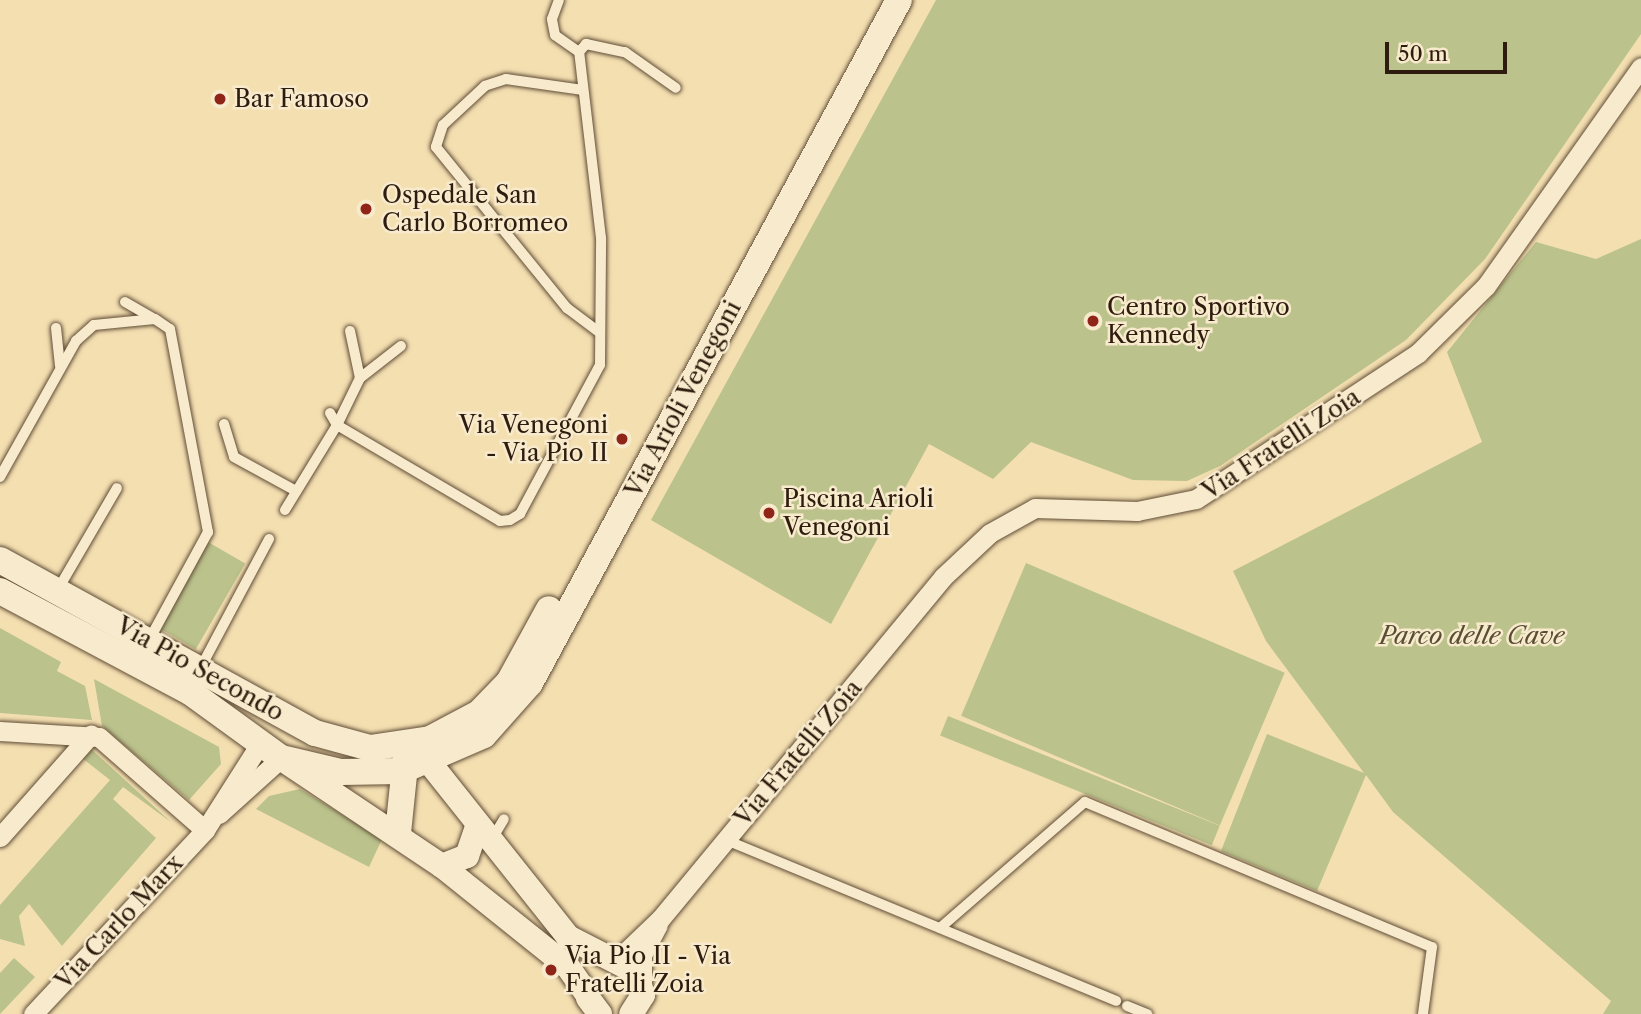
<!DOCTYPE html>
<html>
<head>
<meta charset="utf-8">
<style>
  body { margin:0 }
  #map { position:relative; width:1641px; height:1014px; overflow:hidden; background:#f4dfb1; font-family:"Libre Caslon Text",serif }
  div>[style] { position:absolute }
  .green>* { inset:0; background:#bbc28c; transform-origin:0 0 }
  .roads { filter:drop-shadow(0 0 2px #604d37) drop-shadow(0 0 2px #604d37) }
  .service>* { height:10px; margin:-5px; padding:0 5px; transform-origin:5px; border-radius:5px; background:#f8eacc }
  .minor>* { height:19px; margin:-9.5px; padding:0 9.5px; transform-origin:9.5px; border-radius:9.5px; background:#f8eacc }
  .tertiary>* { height:24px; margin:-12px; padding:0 12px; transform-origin:12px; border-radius:12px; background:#f8eacc }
  .secondary>* { height:26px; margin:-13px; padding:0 13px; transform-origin:13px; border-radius:13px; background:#f8eacc }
  .dots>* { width:19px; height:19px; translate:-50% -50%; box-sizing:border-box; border:4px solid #f8eacc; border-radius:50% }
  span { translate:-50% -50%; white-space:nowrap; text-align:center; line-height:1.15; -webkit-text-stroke:5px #f8eacc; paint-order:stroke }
  .poi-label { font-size:24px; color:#2e1c0e }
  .left { translate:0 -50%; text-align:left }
  .right { translate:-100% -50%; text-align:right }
  .street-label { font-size:24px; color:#2e1c0e }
  .park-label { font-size:24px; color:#584e34; font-style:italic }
  .scale { position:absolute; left:1385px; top:42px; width:122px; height:32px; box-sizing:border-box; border:4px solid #2e1c0e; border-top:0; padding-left:9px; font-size:21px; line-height:24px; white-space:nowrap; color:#2e1c0e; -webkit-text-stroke:5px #f8eacc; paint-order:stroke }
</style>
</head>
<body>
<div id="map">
  <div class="green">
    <div style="clip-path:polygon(936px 0,1641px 0,1641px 34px,1485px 259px,1406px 340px,1220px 466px,1187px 481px,1133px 480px,1031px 442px,993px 479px,929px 444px,831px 624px,651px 520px)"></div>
    <div style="clip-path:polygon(1641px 239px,1641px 1014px,1603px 1014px,1611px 1001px,1393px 812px,1366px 775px,1317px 891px,1221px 851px,1267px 734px,1364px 773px,1266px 641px,1233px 571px,1482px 442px,1447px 352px,1536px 242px,1596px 259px)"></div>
    <div style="left:208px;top:542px;width:43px;height:99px;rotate:30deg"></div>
    <div style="left:1026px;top:563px;width:281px;height:166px;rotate:23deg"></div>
    <div style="clip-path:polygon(0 628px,61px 662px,57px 671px,85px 686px,92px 720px,0 713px)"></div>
    <div style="clip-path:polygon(94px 679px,219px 747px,221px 764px,189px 800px,102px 726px)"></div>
    <div style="left:948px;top:716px;width:293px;height:21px;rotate:22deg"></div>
    <div style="clip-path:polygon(91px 749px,171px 822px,123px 787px,113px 799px,156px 838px,62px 946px,29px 904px,19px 916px,25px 946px,0 939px,0 905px,110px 780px,82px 758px)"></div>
    <div style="clip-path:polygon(300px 789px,382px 839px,369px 867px,256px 809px,269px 796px)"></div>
    <div style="clip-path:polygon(14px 958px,35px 977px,0 1014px,0 973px)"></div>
  </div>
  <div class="roads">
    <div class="service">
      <div style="left:579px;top:52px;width:11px;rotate:-49deg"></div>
      <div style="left:586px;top:44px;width:40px;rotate:12deg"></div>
      <div style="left:625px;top:52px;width:62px;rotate:35.2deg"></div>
      <div style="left:583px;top:90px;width:78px;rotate:-171.9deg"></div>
      <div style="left:506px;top:79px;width:22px;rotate:162deg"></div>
      <div style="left:485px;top:86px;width:57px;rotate:137.1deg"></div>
      <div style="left:443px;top:125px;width:23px;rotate:108deg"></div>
      <div style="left:436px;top:147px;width:208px;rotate:50.9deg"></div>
      <div style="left:567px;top:308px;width:40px;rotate:37deg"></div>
      <div style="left:125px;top:302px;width:34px;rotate:30deg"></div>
      <div style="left:56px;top:328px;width:38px;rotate:84deg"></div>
      <div style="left:350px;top:331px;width:48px;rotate:78deg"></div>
      <div style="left:330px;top:413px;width:14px;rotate:60deg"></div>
      <div style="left:224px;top:424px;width:34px;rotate:73deg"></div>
      <div style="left:234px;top:457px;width:71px;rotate:28.7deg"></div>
      <div style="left:337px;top:425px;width:52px;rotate:-63.9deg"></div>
      <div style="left:360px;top:378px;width:52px;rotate:-38deg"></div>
      <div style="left:0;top:477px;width:156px;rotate:-60.8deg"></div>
      <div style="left:76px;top:341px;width:24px;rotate:-42deg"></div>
      <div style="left:94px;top:325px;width:61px;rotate:-5.6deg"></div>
      <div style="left:155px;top:319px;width:18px;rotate:34deg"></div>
      <div style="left:170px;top:329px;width:207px;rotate:79.4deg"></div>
      <div style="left:208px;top:532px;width:123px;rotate:118.6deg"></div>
      <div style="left:285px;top:510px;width:100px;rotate:-58.5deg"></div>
      <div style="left:337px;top:425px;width:189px;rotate:30.5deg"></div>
      <div style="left:500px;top:521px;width:10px;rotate:-6deg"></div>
      <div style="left:510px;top:520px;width:12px;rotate:-31deg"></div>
      <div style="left:520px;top:514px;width:169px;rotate:-61.8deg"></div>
      <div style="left:600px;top:365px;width:127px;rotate:-89.5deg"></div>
      <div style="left:601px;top:238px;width:187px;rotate:-96.7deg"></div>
      <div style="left:579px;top:52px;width:29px;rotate:-145deg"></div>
      <div style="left:555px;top:35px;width:16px;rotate:-101deg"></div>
      <div style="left:552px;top:19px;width:20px;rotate:-70deg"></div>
      <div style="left:57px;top:591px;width:119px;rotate:-59.8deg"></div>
      <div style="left:201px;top:667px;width:145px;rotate:-62deg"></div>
      <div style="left:492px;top:839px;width:23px;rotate:-59deg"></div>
      <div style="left:726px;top:840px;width:422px;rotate:22.4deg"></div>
      <div style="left:940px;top:928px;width:192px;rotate:-41deg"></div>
      <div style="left:1085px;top:802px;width:376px;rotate:22.7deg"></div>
      <div style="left:1432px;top:947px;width:68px;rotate:97.7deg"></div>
      <div style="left:1127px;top:1006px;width:22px;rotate:22deg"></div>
    </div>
    <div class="minor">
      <div style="left:0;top:731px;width:99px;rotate:3.5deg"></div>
      <div style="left:99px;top:737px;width:141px;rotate:41.3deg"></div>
      <div style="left:219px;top:814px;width:84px;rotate:-42.1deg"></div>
      <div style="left:0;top:837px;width:137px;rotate:-48.5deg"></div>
      <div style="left:614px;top:963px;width:65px;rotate:-43.8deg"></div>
      <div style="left:661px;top:918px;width:442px;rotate:-50.4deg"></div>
      <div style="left:943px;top:577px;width:64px;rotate:-43.1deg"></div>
      <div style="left:990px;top:533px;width:51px;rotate:-29.1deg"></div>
      <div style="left:1035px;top:508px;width:102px;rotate:1.7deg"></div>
      <div style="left:1137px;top:511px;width:60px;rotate:-11.5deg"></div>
      <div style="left:1196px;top:499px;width:266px;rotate:-33.3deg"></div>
      <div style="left:1418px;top:353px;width:95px;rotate:-44.6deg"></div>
      <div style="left:1486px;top:286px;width:268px;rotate:-54.7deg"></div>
      <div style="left:642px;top:983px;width:28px;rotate:-90deg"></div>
      <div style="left:642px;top:955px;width:34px;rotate:-62deg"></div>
      <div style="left:33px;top:1014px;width:252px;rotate:-46.9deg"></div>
      <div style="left:205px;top:830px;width:104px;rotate:-57.5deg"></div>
    </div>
    <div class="tertiary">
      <div style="left:282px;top:759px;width:192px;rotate:33.8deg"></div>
      <div style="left:442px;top:866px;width:161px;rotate:38.7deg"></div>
      <div style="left:568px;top:967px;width:33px;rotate:55deg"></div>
      <div style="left:429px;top:762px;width:223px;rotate:51.5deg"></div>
      <div style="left:568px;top:937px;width:76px;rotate:27.2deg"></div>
      <div style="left:636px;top:972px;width:24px;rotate:73deg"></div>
      <div style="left:643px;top:995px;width:22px;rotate:122deg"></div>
      <div style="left:442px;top:866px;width:27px;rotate:-22deg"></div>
      <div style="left:467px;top:856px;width:31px;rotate:-71deg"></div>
      <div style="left:588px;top:998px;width:20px;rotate:53deg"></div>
    </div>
    <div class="secondary">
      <div style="left:0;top:560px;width:359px;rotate:28.8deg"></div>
      <div style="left:315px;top:733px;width:57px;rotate:15.3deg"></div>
      <div style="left:370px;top:748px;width:61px;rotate:-8.5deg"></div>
      <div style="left:430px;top:739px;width:55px;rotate:-28deg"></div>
      <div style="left:479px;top:713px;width:43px;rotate:-45.9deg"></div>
      <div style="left:509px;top:682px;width:83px;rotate:-61.3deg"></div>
      <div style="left:0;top:591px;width:215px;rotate:28deg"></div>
      <div style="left:190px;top:692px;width:112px;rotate:36deg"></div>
      <div style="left:281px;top:758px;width:62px;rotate:13.1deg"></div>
      <div style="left:341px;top:772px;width:60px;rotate:-1deg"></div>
      <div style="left:401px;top:771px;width:90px;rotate:-23.4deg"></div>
      <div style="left:484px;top:735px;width:69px;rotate:-48.5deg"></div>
      <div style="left:530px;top:683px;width:776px;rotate:-61.62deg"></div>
      <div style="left:398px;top:833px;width:78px;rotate:-84.1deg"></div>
    </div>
  </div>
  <div class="dots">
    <div style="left:220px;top:99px;background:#8f2418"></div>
    <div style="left:366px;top:209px;background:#8f2418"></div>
    <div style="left:1093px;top:321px;background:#8f2418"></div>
    <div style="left:622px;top:439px;background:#8f2418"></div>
    <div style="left:769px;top:513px;background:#8f2418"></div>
    <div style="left:551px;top:970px;background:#8f2418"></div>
  </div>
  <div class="poi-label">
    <span class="left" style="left:234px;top:99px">Bar Famoso</span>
    <span class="left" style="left:382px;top:209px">Ospedale San<br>Carlo Borromeo</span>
    <span class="left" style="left:1107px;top:321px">Centro Sportivo<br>Kennedy</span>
    <span class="right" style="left:608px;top:439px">Via Venegoni<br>- Via Pio II</span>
    <span class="left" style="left:783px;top:513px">Piscina Arioli<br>Venegoni</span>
    <span class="left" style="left:565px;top:970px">Via Pio II - Via<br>Fratelli Zoia</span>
  </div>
  <div class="street-label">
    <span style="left:683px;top:399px;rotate:-62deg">Via Arioli Venegoni</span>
    <span style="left:1281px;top:444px;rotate:-33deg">Via Fratelli Zoia</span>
    <span style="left:200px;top:669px;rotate:29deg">Via Pio Secondo</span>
    <span style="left:798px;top:753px;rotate:-50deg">Via Fratelli Zoia</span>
    <span style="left:119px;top:922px;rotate:-47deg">Via Carlo Marx</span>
  </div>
  <div class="park-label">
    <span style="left:1472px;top:636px">Parco delle Cave</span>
  </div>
  <div class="scale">50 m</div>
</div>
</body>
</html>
